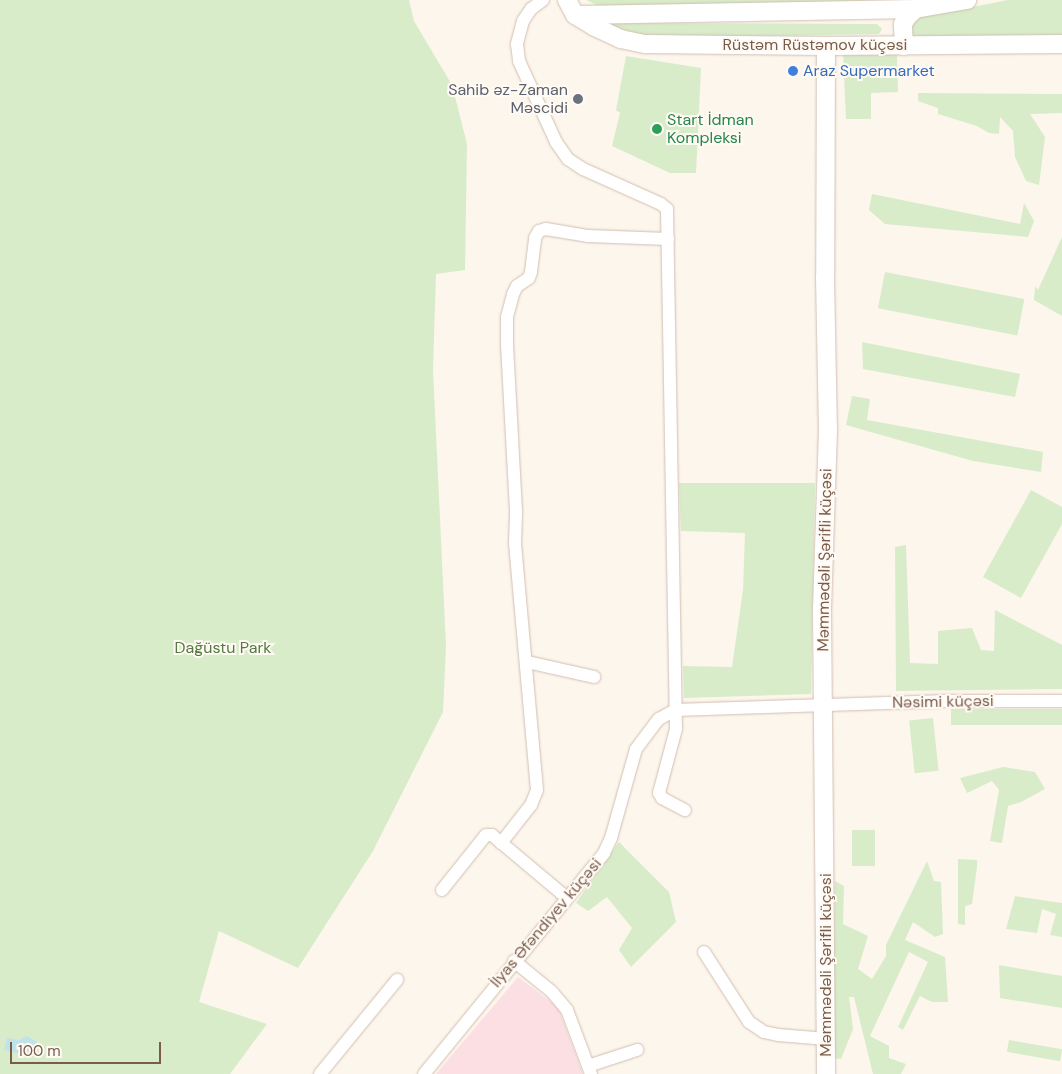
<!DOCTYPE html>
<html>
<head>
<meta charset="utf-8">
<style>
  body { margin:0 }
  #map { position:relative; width:1062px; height:1074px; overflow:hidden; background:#fdf6ec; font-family:"DM Sans",sans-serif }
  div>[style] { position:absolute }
  .medical>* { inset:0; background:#fbdfe3 }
  .green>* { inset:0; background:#d8ecc9; transform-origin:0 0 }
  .water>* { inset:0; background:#bfe3e8 }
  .roads { filter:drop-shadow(0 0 1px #d1beb0) drop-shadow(0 0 1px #d1beb0) }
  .street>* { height:12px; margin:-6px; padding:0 6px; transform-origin:6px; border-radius:6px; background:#fff }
  .secondary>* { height:18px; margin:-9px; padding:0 9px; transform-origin:9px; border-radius:9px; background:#fff }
  .dots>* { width:14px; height:14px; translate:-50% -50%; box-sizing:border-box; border:2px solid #fffaf3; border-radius:50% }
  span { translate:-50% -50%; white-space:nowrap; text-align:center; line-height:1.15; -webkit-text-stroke:4px #fffaf3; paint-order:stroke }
  .street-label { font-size:16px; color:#7a5c4d }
  .shop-label { font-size:16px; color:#366cbe }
  .left { translate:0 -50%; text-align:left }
  .worship-label { font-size:16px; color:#5b616d }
  .right { translate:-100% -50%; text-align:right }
  .leisure-label { font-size:16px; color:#27864d }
  .park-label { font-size:16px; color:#537a41 }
  .scale { position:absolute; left:10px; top:1042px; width:151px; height:22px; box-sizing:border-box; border:2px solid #7a5c4d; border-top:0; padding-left:6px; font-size:15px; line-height:18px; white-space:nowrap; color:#7a5c4d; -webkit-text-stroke:4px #fffaf3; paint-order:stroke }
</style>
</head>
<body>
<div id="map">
  <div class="medical">
    <div style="clip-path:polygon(518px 977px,558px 1007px,583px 1074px,436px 1074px)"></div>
  </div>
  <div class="green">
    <div style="clip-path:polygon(0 0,409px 0,414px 21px,452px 85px,467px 144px,465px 270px,436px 274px,433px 370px,446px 646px,443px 712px,373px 851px,298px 968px,219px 931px,199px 1002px,267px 1024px,230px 1074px,0 1074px)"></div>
    <div style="clip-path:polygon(586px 0,904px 0,602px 7px)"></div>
    <div style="clip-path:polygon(1008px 0,1062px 0,1062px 36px,911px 36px,911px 19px)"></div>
    <div style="clip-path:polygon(604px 23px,877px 24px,882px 29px,879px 34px,631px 38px)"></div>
    <div style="clip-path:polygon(897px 52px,898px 92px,871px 93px,871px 119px,846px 119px,843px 53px)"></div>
    <div style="clip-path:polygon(626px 56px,701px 68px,696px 173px,670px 173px,612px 146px,620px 113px,616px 110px)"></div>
    <div style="clip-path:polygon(918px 93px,1062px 94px,1062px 113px,1030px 114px,1045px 137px,1039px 185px,1026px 181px,1015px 157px,1013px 131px,1000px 117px,999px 134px,989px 133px,977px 126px,938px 114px,938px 108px,918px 101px)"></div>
    <div style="clip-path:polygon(872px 194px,1020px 224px,1024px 203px,1034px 221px,1028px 237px,885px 224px,869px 210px)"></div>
    <div style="clip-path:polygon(1062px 237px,1062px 316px,1034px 300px,1035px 286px,1038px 290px)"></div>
    <div style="left:885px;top:272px;width:142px;height:37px;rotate:11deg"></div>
    <div style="clip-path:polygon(862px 342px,1020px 374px,1015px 397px,863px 369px)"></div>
    <div style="clip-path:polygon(852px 396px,870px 399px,867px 420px,1043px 452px,1041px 472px,973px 461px,846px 425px)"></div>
    <div style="clip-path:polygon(679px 483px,815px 483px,811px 694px,684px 698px,683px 666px,732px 667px,743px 590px,745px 533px,681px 531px)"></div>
    <div style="clip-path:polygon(1031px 490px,1062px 507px,1062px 524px,1021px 598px,983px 577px)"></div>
    <div style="clip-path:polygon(906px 545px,910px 663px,938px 664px,938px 631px,972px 628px,981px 650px,994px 651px,995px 610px,1062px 645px,1062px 689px,896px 691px,895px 547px)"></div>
    <div style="left:951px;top:709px;width:111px;height:16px"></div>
    <div style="left:933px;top:718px;width:53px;height:24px;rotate:84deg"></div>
    <div style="clip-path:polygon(1003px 767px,1035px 772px,1045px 789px,1021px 802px,1008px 806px,1002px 843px,990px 841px,999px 790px,992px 781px,967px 793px,960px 778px)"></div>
    <div style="left:852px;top:830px;width:23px;height:36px"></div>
    <div style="clip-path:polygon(619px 842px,669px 892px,676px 922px,631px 967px,619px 950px,632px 928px,607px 897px,588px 911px,576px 903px)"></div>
    <div style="clip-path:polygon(958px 859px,977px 860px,977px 867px,972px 904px,965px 906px,965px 925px,958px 924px)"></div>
    <div style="clip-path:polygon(927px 861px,934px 881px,941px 882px,943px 934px,935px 937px,913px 922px,905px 940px,945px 957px,948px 1002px,932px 1002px,920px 996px,903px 1030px,898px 1027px,928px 962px,909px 952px,870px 1036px,889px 1046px,889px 1058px,906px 1064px,901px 1074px,873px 1074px,854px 997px,849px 997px,853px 1029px,841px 1059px,833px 1058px,835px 881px,844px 886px,843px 924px,868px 936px,858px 969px,872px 979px,886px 956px,886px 945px)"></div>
    <div style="clip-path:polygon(1015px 896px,1062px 903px,1062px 937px,1050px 935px,1056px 914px,1042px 909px,1037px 933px,1006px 929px)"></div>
    <div style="clip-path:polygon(999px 965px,1062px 976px,1062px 1008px,1000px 998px)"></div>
    <div style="left:1009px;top:1040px;width:54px;height:12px;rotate:10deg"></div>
  </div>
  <div class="water">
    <div style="clip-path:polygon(27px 1036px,37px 1042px,37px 1050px,34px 1053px,29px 1055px,4px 1050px,7px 1038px,19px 1040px)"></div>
  </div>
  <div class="roads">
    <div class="street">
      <div style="left:543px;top:0;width:15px;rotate:143deg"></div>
      <div style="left:531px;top:9px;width:14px;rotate:124deg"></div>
      <div style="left:523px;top:21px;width:24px;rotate:105deg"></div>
      <div style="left:517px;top:44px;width:17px;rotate:83deg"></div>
      <div style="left:519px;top:61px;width:89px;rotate:65.4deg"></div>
      <div style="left:556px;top:142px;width:21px;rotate:55deg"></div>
      <div style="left:568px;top:159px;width:18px;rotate:34deg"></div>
      <div style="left:583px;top:169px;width:85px;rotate:24.2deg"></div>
      <div style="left:661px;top:204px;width:8px;rotate:40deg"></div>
      <div style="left:667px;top:209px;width:520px;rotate:89.01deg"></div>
      <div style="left:676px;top:729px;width:66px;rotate:104.9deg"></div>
      <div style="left:659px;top:793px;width:6px;rotate:59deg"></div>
      <div style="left:662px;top:798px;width:26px;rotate:28deg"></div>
      <div style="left:527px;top:662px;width:69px;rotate:12.6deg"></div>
      <div style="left:501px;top:843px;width:48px;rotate:-51.7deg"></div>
      <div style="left:531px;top:805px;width:16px;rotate:-68deg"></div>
      <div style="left:537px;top:790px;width:248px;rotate:-95.1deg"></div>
      <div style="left:515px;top:543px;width:32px;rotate:-88deg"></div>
      <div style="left:516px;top:511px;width:166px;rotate:-93.1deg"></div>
      <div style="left:507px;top:345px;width:28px;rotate:-90deg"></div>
      <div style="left:507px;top:317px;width:24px;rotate:-75deg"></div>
      <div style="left:513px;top:294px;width:9px;rotate:-63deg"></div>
      <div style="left:517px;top:286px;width:14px;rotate:-34deg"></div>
      <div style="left:529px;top:278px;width:6px;rotate:-72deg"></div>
      <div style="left:531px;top:272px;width:34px;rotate:-83deg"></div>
      <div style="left:535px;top:238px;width:8px;rotate:-60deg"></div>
      <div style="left:539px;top:231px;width:7px;rotate:-16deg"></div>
      <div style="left:546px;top:229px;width:43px;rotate:9.5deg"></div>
      <div style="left:588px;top:236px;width:80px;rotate:2.1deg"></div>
      <div style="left:442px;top:890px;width:70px;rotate:-51.3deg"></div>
      <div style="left:486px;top:835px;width:6px"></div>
      <div style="left:492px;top:835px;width:98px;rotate:40deg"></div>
      <div style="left:704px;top:952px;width:83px;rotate:57.3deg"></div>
      <div style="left:749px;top:1022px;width:18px;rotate:34deg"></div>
      <div style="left:764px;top:1032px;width:14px;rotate:12deg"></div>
      <div style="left:778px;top:1035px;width:49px;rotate:4.7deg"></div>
      <div style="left:514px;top:961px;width:49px;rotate:39.2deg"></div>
      <div style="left:552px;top:992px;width:23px;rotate:50deg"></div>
      <div style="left:567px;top:1010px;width:68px;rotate:69.4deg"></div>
      <div style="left:588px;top:1066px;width:52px;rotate:-18.1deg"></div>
      <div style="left:320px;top:1074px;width:122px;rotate:-50.7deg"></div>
      <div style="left:424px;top:1074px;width:285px;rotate:-50.8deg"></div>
      <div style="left:604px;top:853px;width:17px;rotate:-65deg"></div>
      <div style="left:611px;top:838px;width:92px;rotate:-74.3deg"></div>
      <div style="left:636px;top:749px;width:38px;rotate:-53deg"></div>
      <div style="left:659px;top:719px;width:18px;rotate:-29deg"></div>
      <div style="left:675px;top:710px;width:265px;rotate:-1.9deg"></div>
      <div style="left:940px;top:701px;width:122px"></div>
    </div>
    <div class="secondary">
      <div style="left:567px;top:0;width:17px;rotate:62deg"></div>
      <div style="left:575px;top:15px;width:21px;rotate:31deg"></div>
      <div style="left:593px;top:26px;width:31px;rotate:25deg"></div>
      <div style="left:621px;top:39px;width:25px;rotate:12deg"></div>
      <div style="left:645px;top:44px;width:181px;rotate:0.6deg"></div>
      <div style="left:826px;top:46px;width:236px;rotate:-0.5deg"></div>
      <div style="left:578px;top:15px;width:337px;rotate:-1deg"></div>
      <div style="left:915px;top:9px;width:53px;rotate:-9.8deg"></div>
      <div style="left:826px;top:46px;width:231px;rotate:90.2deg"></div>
      <div style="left:825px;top:277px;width:152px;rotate:88.9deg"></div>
      <div style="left:828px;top:429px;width:180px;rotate:91.9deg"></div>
      <div style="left:822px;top:609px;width:465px;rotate:89.5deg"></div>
      <div style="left:904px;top:46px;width:22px;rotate:-93deg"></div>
      <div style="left:903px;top:24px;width:8px;rotate:-60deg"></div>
      <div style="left:907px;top:17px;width:18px;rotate:-43deg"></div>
    </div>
  </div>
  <div class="dots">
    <div style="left:793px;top:71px;background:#3f7fe0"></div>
    <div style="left:578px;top:99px;background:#6b7280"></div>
    <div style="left:657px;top:129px;background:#2e9e5b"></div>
  </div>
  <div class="street-label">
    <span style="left:815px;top:45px">Rüstəm Rüstəmov küçəsi</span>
    <span style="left:825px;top:560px;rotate:-89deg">Məmmədəli Şərifli küçəsi</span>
    <span style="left:943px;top:702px;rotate:-1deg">Nəsimi küçəsi</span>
    <span style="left:546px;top:923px;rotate:-50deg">İlyas Əfəndiyev küçəsi</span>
    <span style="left:826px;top:965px;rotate:-90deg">Məmmədəli Şərifli küçəsi</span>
  </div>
  <div class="shop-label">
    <span class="left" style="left:803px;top:71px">Araz Supermarket</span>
  </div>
  <div class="worship-label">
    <span class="right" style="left:568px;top:99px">Sahib əz-Zaman<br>Məscidi</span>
  </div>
  <div class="leisure-label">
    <span class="left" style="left:667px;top:129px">Start İdman<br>Kompleksi</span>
  </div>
  <div class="park-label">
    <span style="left:223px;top:648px">Dağüstu Park</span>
  </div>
  <div class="scale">100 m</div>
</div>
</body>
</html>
